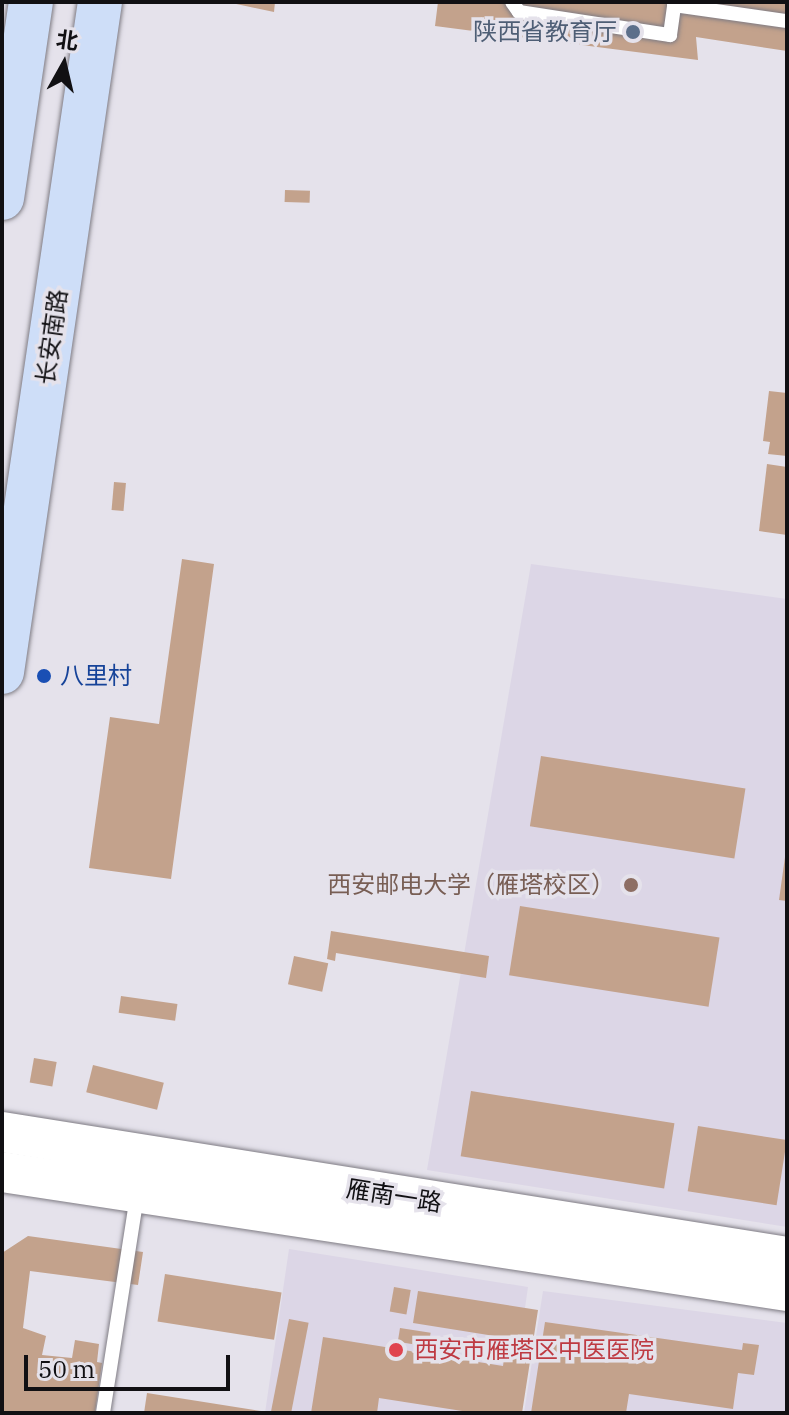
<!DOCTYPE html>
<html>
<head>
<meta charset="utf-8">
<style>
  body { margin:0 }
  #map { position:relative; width:789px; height:1415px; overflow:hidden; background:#e5e2eb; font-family:"IBM Plex Serif","Noto Sans SC",serif }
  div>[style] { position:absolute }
  .built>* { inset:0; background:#dcd6e6 }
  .building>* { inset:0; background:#c3a28c; transform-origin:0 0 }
  .roads { filter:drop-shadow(0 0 2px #7f7c84) drop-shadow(0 0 2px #7f7c84) }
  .lane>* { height:14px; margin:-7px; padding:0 7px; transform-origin:7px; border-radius:7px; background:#fff }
  .secondary>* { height:40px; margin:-20px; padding:0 20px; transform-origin:20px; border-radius:20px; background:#fff }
  .primary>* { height:44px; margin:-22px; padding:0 22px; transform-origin:22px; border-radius:22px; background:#cedef8 }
  .dots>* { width:22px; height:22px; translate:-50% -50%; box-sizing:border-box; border:4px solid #e5e2eb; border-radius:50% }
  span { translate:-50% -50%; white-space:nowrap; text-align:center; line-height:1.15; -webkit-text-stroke:7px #e5e2eb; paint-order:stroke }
  .service-label { font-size:24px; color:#4e5e75 }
  .right { translate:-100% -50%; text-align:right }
  .street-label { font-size:24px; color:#111013 }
  .transit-label { font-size:24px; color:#164399 }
  .left { translate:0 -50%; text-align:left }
  .education-label { font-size:24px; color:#785e54 }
  .health-label { font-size:24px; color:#be3a42 }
  .frame { position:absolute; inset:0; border:4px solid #111013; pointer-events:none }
  .north { position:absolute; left:24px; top:24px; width:80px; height:80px; -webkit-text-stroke:6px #e5e2eb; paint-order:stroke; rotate:8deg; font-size:22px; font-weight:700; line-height:32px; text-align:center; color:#111013 }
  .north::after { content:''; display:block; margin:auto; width:28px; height:36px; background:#111013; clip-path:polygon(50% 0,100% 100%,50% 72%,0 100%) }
  .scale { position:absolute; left:24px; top:1355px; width:206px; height:36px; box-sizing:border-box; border:4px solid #111013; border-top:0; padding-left:10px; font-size:24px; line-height:28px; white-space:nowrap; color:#111013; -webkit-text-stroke:6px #e5e2eb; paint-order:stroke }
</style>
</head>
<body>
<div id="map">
  <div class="built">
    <div style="clip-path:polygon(531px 564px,787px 599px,787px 1227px,427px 1170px)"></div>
    <div style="clip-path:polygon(289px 1249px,528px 1287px,510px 1413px,265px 1413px)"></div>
    <div style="clip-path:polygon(543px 1291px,787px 1323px,787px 1413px,524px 1413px)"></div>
  </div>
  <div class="building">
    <div style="clip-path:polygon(227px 2px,275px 2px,274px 12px)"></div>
    <div style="clip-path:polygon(438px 2px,787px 2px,787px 51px,696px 37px,698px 60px,435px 26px)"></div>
    <div style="left:285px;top:190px;width:25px;height:12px;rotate:2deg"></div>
    <div style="clip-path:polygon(769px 391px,787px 393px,787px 456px,768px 454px,770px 442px,763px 441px)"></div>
    <div style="clip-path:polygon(767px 464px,787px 467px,787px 535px,759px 531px)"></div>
    <div style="left:114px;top:482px;width:12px;height:28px;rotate:5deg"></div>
    <div style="clip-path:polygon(182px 559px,214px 564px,171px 879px,89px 868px,110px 717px,159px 724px)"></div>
    <div style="left:541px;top:756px;width:207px;height:71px;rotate:9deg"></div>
    <div style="clip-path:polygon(785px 857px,787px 857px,787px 901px,779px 900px)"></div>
    <div style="left:520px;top:906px;width:202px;height:70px;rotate:9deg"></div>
    <div style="clip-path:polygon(331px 931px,489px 956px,486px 978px,336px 953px,335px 961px,327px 959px)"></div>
    <div style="left:294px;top:956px;width:35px;height:29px;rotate:12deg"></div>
    <div style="left:121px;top:996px;width:57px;height:17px;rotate:8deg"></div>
    <div style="left:34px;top:1058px;width:23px;height:25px;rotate:10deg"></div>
    <div style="left:93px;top:1065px;width:73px;height:28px;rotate:14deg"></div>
    <div style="left:471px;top:1091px;width:206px;height:66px;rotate:9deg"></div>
    <div style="left:698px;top:1126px;width:90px;height:66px;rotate:9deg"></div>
    <div style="clip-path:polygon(28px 1236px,143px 1252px,138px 1285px,30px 1271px,23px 1328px,46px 1336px,42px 1355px,72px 1358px,75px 1340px,99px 1344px,97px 1362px,102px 1363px,95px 1413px,2px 1413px,2px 1253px)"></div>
    <div style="left:165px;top:1274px;width:118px;height:48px;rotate:9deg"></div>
    <div style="left:394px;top:1287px;width:17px;height:25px;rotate:10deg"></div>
    <div style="clip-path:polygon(418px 1291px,538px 1310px,522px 1413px,475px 1413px,379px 1398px,377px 1413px,311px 1413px,323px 1337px,503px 1366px,507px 1338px,413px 1323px)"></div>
    <div style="left:289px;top:1319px;width:20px;height:95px;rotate:11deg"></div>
    <div style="clip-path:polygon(545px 1322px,742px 1350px,743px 1343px,759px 1345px,754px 1375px,738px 1373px,733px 1409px,629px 1394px,626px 1413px,531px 1413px)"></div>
    <div style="left:400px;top:1328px;width:31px;height:14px;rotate:9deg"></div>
    <div style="clip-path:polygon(147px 1393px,261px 1411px,261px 1413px,144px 1413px)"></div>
  </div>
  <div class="roads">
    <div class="lane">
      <div style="left:512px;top:2px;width:12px;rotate:55deg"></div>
      <div style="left:519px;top:12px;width:153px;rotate:8.7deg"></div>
      <div style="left:670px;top:35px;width:30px;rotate:-82deg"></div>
      <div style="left:674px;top:5px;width:114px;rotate:8.1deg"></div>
      <div style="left:103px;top:1413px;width:220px;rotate:-81.1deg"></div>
    </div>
    <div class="secondary">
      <div style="left:2px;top:1132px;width:795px;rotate:9.05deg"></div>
      <div style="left:2px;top:1172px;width:794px;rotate:8.62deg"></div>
    </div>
    <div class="primary">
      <div style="left:2px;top:198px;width:198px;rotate:-81.6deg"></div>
      <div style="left:2px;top:672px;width:677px;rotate:-81.68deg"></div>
    </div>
  </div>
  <div class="dots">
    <div style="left:633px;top:32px;background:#5c6f8a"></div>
    <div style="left:44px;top:676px;background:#1a4fb4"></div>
    <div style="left:631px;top:885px;background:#8d6e63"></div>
    <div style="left:396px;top:1350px;background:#e0444e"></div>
  </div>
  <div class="service-label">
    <span class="right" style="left:617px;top:32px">陕西省教育厅</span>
  </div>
  <div class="street-label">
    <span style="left:52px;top:337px;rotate:-82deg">长安南路</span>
    <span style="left:394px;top:1196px;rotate:9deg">雁南一路</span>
  </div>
  <div class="transit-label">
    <span class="left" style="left:60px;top:676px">八里村</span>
  </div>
  <div class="education-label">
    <span class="right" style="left:615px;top:885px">西安邮电大学（雁塔校区）</span>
  </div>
  <div class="health-label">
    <span class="left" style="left:414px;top:1350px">西安市雁塔区中医医院</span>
  </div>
  <div class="frame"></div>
  <div class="north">北</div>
  <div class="scale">50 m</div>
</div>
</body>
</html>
